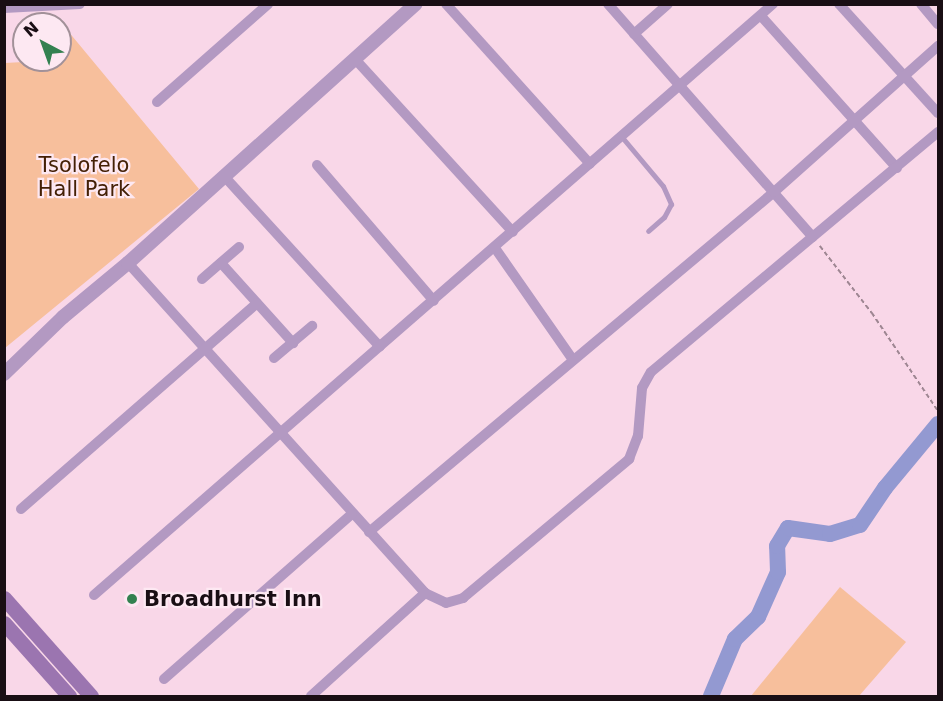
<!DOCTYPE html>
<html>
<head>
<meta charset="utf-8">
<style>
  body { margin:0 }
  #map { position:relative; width:943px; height:701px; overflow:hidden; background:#f9d7e8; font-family:"DejaVu Sans",sans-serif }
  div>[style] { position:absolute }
  .green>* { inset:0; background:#f7bf9c }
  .river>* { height:16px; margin:-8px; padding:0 8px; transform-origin:8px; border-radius:8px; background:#9399d1 }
  .path>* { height:1.5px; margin-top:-0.75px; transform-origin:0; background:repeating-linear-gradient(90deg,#9e8692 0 4.5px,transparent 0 7.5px) }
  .service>* { height:5px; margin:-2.5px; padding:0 2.5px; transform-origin:2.5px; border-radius:2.5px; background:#b399c2 }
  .minor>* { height:10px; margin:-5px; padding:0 5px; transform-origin:5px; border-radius:5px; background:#b399c2 }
  .tertiary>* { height:14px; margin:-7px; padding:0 7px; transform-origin:7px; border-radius:7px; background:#b399c2 }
  .secondary>* { height:15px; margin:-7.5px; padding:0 7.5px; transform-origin:7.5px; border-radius:7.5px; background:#9b75b0 }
  .dots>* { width:16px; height:16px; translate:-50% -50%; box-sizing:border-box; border:3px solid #fde8f2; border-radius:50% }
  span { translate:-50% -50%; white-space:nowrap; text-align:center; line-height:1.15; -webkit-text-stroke:4.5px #fde8f2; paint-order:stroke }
  .park-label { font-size:21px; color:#442005 }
  .poi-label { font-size:21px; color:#190e14; font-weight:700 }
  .left { translate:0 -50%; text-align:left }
  .frame { position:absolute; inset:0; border:6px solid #190e14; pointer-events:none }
  .north { position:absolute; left:12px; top:12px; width:60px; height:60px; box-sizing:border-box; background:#fde8f2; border:2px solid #a29199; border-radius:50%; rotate:319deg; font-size:16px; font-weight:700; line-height:24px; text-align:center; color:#190e14 }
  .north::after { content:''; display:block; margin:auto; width:21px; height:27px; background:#338150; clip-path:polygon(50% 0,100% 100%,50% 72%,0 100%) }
</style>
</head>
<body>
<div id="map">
  <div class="green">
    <div style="clip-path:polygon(58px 19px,199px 189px,5px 348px,5px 63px,60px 60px,60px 24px,46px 24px,45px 20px)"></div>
    <div style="clip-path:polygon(840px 587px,906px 642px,859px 696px,751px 696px)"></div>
  </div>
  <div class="river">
    <div style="left:711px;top:696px;width:62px;rotate:-67.2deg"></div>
    <div style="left:735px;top:639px;width:32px;rotate:-44deg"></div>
    <div style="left:758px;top:617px;width:49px;rotate:-66deg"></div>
    <div style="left:778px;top:572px;width:26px;rotate:-92deg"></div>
    <div style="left:777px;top:546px;width:21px;rotate:-59deg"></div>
    <div style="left:788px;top:528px;width:42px;rotate:8.1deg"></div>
    <div style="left:830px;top:534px;width:31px;rotate:-17deg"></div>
    <div style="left:860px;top:525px;width:45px;rotate:-56deg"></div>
    <div style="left:885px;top:488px;width:83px;rotate:-50.4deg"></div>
  </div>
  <div class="path">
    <div style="left:820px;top:246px;width:85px;rotate:52.2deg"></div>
    <div style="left:872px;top:313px;width:118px;rotate:56deg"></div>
  </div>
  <div class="service">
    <div style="left:621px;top:136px;width:65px;rotate:50deg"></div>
    <div style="left:663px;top:186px;width:20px;rotate:66deg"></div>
    <div style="left:671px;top:204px;width:15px;rotate:118deg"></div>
    <div style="left:664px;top:217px;width:21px;rotate:139deg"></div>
  </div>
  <div class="minor">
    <div style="left:446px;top:4px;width:215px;rotate:48deg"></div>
    <div style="left:608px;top:4px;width:310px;rotate:48.7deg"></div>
    <div style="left:839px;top:4px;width:147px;rotate:47.8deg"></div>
    <div style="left:921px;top:4px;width:26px;rotate:50deg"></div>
    <div style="left:4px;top:8px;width:76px;rotate:-3deg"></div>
    <div style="left:761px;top:16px;width:204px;rotate:48.2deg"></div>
    <div style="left:634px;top:34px;width:45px;rotate:-41.4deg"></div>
    <div style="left:355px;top:59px;width:234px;rotate:47.6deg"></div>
    <div style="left:157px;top:102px;width:148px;rotate:-41.4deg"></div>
    <div style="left:317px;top:165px;width:179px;rotate:49.3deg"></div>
    <div style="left:224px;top:176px;width:231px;rotate:47.6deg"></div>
    <div style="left:495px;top:248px;width:136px;rotate:55.1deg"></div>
    <div style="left:128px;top:263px;width:444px;rotate:48deg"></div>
    <div style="left:425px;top:593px;width:23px;rotate:25deg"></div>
    <div style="left:446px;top:603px;width:18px;rotate:-16deg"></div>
    <div style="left:463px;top:598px;width:217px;rotate:-39.9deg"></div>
    <div style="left:629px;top:459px;width:25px;rotate:-69deg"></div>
    <div style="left:638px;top:436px;width:48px;rotate:-85.2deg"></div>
    <div style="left:642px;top:388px;width:18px;rotate:-61deg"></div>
    <div style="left:651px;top:372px;width:374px;rotate:-39.9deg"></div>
    <div style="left:221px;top:263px;width:108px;rotate:48deg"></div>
    <div style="left:202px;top:279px;width:49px;rotate:-40.9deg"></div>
    <div style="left:274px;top:358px;width:50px;rotate:-40.1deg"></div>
    <div style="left:21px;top:509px;width:313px;rotate:-41.1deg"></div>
    <div style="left:369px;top:532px;width:529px;rotate:-40.01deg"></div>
    <div style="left:774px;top:192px;width:220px;rotate:-41.7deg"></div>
    <div style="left:94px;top:595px;width:900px;rotate:-41.04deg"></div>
    <div style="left:164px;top:679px;width:250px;rotate:-41.3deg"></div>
    <div style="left:311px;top:696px;width:154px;rotate:-42.1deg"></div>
  </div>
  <div class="tertiary">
    <div style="left:4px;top:374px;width:82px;rotate:-44deg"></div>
    <div style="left:63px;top:317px;width:85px;rotate:-39.7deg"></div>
    <div style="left:128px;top:263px;width:387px;rotate:-42deg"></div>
  </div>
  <div class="secondary">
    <div style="left:4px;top:598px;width:131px;rotate:48.4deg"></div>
    <div style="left:4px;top:623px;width:98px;rotate:48.3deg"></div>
  </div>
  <div class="dots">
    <div style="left:132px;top:599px;background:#338150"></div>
  </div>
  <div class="park-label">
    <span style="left:84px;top:177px">Tsolofelo<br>Hall Park</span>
  </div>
  <div class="poi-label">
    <span class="left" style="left:144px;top:599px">Broadhurst Inn</span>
  </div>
  <div class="frame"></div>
  <div class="north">N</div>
</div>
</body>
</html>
